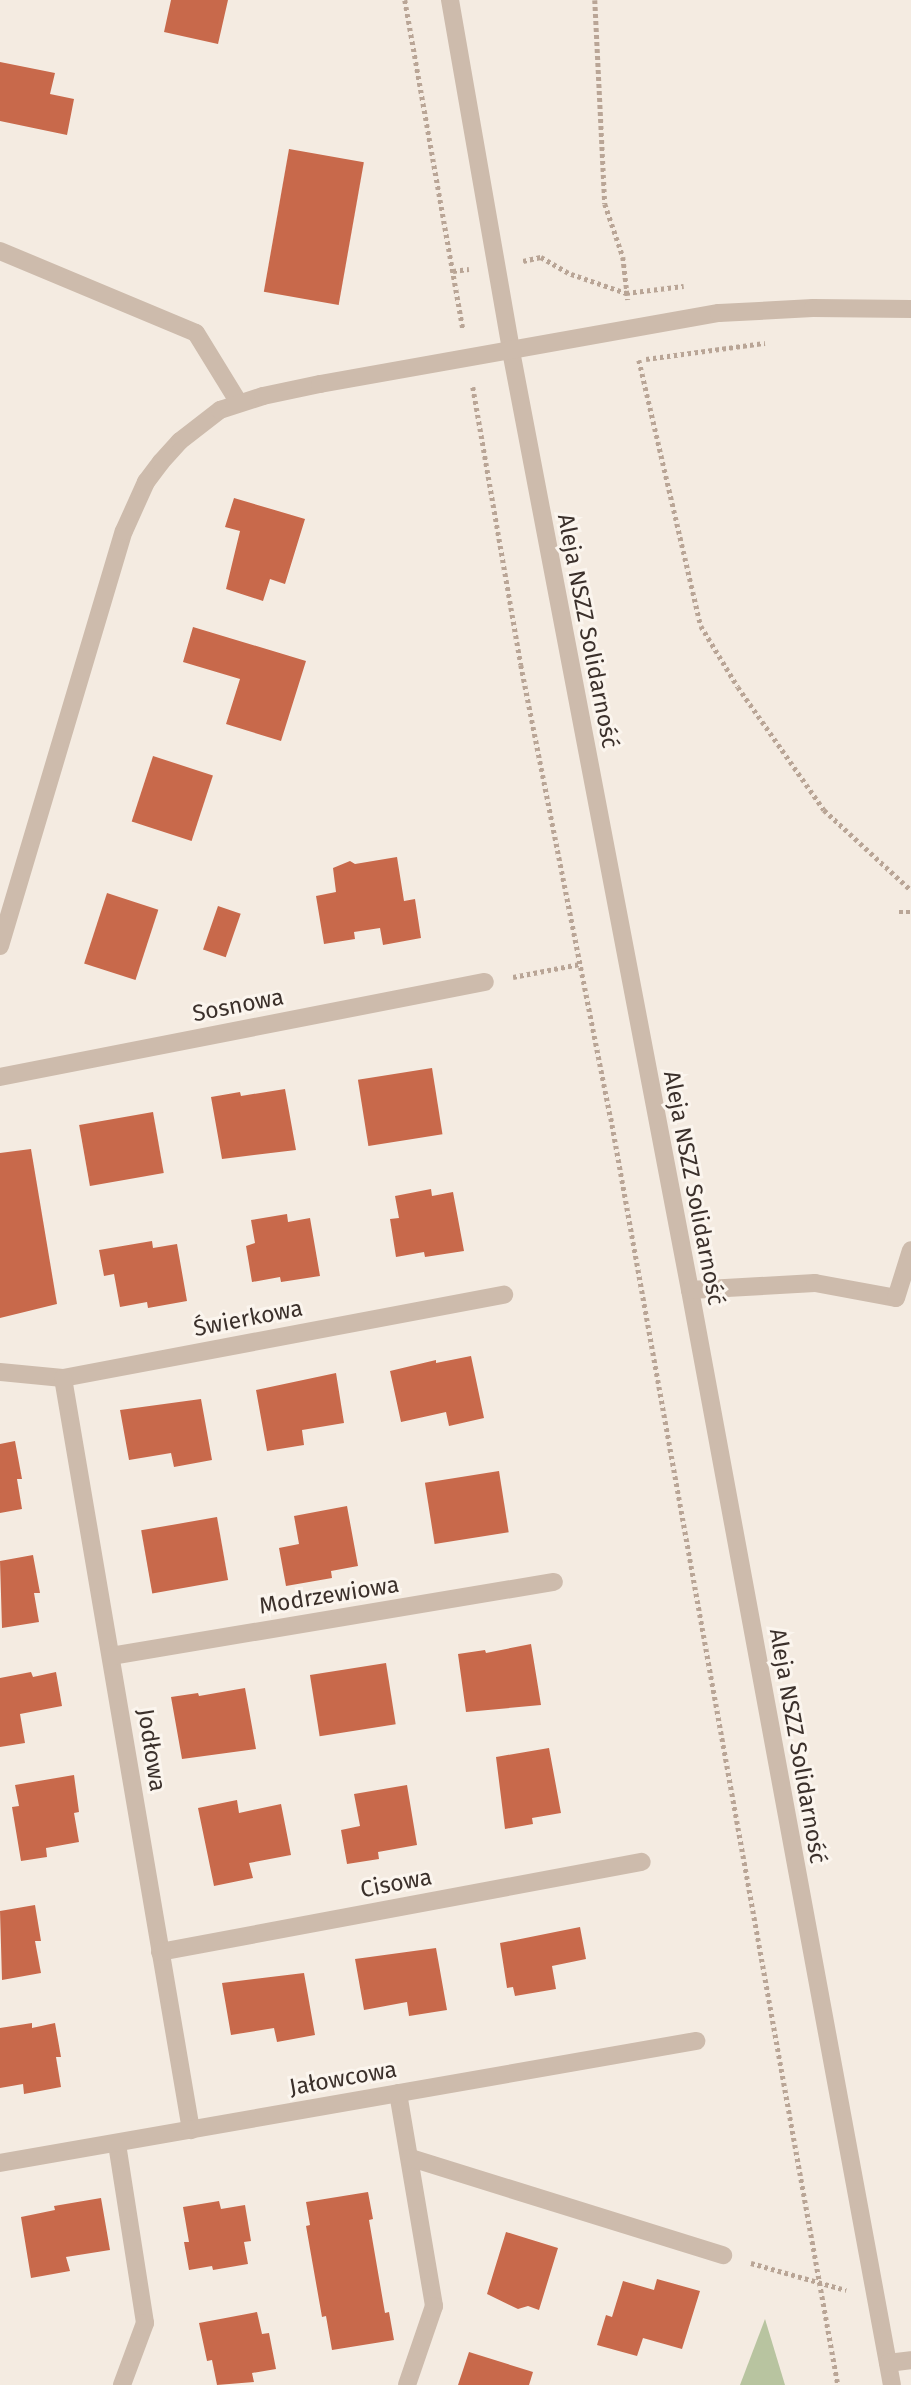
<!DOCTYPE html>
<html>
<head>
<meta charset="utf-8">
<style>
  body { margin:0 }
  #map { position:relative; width:911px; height:2385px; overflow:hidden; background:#f4ebe1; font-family:"Fira Sans",sans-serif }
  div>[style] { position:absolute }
  .green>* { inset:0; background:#b8c4a0 }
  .building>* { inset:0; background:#c8694b; transform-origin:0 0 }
  .path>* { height:4.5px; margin-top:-2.25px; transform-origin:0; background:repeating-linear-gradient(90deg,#b9a596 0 3.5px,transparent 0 7px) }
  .minor>* { height:18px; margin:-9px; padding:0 9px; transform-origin:9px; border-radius:9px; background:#cdbbac }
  span { translate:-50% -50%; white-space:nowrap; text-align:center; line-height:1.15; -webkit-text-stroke:6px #fbf5ee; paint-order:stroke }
  .street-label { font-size:23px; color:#3b302b }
</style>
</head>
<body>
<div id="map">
  <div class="green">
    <div style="clip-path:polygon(765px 2319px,785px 2385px,740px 2385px)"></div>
  </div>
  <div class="building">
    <div style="clip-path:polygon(171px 0,228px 0,218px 44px,164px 32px)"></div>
    <div style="clip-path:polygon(0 62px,55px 73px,50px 94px,74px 99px,67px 135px,0 121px)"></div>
    <div style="left:289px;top:149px;width:76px;height:145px;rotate:10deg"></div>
    <div style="clip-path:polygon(234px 498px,305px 519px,285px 584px,270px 579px,263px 601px,226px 589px,240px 531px,225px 527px)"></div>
    <div style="clip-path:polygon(193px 627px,306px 661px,281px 741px,226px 724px,240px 679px,183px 662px)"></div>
    <div style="left:153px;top:756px;width:63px;height:69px;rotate:18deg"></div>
    <div style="clip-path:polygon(397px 857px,404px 901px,415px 899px,421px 938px,383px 945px,380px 928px,354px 932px,355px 939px,324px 944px,316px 896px,336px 892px,333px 868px,350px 861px,355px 864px)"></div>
    <div style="left:107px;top:893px;width:54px;height:74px;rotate:18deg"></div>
    <div style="left:218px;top:906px;width:24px;height:46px;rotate:19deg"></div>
    <div style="left:432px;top:1068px;width:67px;height:75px;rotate:81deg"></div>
    <div style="clip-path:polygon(285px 1089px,296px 1150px,222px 1159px,211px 1097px,240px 1092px,241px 1096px)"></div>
    <div style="left:153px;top:1112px;width:62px;height:75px;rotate:80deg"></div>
    <div style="clip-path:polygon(31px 1149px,57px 1304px,0 1318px,0 1153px)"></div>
    <div style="clip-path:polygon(431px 1189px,432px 1196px,453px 1192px,464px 1251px,425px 1257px,424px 1252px,396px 1257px,390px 1219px,399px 1218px,395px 1196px)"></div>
    <div style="clip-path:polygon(287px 1214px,288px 1222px,310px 1218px,320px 1276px,281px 1282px,280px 1277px,252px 1282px,246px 1246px,255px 1243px,251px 1220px)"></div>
    <div style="clip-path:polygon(152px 1241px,153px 1248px,177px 1244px,187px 1301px,148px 1308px,147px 1302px,120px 1307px,114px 1274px,104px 1276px,99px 1250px)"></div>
    <div style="clip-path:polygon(471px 1356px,484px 1418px,449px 1426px,446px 1412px,401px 1422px,390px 1371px,436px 1360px,436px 1363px)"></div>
    <div style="clip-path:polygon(336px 1373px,344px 1423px,302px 1430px,304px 1445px,267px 1451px,256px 1390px)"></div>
    <div style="clip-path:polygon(201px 1399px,212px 1460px,174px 1467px,171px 1453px,129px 1460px,120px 1410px)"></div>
    <div style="clip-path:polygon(15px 1441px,22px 1479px,17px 1479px,22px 1509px,0 1513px,0 1444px)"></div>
    <div style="left:499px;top:1471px;width:62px;height:75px;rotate:81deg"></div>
    <div style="clip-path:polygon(347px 1506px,358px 1566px,331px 1571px,332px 1578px,286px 1586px,279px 1548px,299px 1544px,294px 1516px)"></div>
    <div style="left:217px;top:1517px;width:64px;height:77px;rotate:80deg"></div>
    <div style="clip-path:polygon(33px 1555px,40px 1593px,34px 1593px,39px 1622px,2px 1628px,0 1561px)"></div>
    <div style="clip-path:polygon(531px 1644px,541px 1705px,466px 1712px,458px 1654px,485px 1650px,486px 1653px)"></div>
    <div style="left:386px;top:1663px;width:62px;height:77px;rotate:81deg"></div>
    <div style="clip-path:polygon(31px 1672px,33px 1677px,56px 1672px,62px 1706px,20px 1714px,25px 1743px,0 1747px,0 1678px)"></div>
    <div style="clip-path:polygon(245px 1688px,256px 1749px,182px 1759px,171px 1697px,198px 1693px,199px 1696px)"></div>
    <div style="clip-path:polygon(549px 1748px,561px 1813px,532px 1818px,533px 1824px,505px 1829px,496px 1757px)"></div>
    <div style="clip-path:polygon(74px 1775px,79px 1812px,74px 1813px,79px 1842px,46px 1848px,47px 1857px,21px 1861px,12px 1807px,19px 1806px,15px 1785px)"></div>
    <div style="clip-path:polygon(407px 1785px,417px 1845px,378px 1852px,379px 1859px,347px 1864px,341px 1830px,360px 1826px,354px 1794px)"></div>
    <div style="clip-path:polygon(237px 1800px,239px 1813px,281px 1804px,291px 1855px,249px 1863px,253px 1878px,214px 1886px,198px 1808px)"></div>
    <div style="clip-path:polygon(35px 1905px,41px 1941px,35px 1941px,41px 1973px,2px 1980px,0 1911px)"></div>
    <div style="clip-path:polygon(580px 1927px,586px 1959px,552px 1966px,556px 1989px,515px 1996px,513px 1987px,507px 1988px,500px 1943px)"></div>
    <div style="clip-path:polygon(436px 1948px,447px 2010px,409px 2016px,407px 2002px,364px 2010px,355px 1959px)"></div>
    <div style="clip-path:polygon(304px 1973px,315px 2035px,277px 2042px,274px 2028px,231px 2035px,222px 1983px)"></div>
    <div style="clip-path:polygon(32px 2023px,32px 2028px,55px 2023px,61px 2057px,56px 2057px,61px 2087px,24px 2094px,23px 2084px,0 2088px,0 2028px)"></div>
    <div style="clip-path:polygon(368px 2192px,373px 2219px,369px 2220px,385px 2313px,389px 2312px,394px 2340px,332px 2350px,326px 2316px,322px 2317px,306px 2226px,310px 2225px,306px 2202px)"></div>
    <div style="clip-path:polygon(101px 2198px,110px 2250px,66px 2257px,70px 2271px,31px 2278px,21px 2217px,55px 2210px,54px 2206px)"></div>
    <div style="clip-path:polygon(219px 2201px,221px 2209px,245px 2205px,251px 2241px,244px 2242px,248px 2264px,213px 2270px,212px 2266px,189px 2270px,184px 2242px,189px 2242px,183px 2207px)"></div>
    <div style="clip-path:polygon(506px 2232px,558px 2248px,539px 2310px,528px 2306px,518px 2309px,487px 2294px)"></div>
    <div style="clip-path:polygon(657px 2279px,700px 2291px,682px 2349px,643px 2338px,637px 2356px,597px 2345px,606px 2315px,612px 2317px,623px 2281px,654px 2290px)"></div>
    <div style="clip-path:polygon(257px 2312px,262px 2334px,269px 2333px,276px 2369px,252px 2373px,254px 2382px,217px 2385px,212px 2360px,207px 2361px,199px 2323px)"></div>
    <div style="clip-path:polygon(469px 2352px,533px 2372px,529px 2385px,458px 2385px)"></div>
  </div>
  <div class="path">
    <div style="left:405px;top:0;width:335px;rotate:80deg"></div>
    <div style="left:595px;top:0;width:204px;rotate:87.2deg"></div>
    <div style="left:605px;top:204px;width:56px;rotate:71.2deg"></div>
    <div style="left:623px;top:257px;width:43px;rotate:83.4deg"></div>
    <div style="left:523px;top:261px;width:18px;rotate:-13deg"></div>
    <div style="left:541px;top:257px;width:34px;rotate:30deg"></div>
    <div style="left:571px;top:274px;width:58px;rotate:19.1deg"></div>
    <div style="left:626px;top:293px;width:58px;rotate:-6.9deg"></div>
    <div style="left:453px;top:271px;width:16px;rotate:-7deg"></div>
    <div style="left:646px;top:359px;width:120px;rotate:-7.7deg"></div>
    <div style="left:639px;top:360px;width:273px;rotate:76.9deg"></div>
    <div style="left:701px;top:626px;width:71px;rotate:58.8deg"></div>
    <div style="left:738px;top:687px;width:150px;rotate:55deg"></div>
    <div style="left:824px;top:810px;width:118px;rotate:42.6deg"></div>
    <div style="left:473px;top:387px;width:282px;rotate:80.2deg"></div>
    <div style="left:521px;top:665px;width:462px;rotate:78.8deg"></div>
    <div style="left:611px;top:1118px;width:1287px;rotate:79.84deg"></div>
    <div style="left:899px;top:912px;width:12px"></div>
    <div style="left:513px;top:977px;width:68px;rotate:-11deg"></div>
    <div style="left:751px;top:2263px;width:99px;rotate:15.9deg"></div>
  </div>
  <div class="minor">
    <div style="left:450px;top:0;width:356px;rotate:80.1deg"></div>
    <div style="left:511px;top:351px;width:956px;rotate:79.21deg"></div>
    <div style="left:690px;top:1290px;width:1113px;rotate:79.55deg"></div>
    <div style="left:0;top:251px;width:212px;rotate:22.7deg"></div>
    <div style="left:196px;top:333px;width:82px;rotate:58.4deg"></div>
    <div style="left:0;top:946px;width:433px;rotate:-73.4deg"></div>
    <div style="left:124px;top:531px;width:54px;rotate:-65.8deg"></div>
    <div style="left:146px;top:482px;width:25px;rotate:-53deg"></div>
    <div style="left:161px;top:462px;width:28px;rotate:-48deg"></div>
    <div style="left:180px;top:441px;width:51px;rotate:-37.8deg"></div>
    <div style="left:220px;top:410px;width:45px;rotate:-18deg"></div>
    <div style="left:263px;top:396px;width:58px;rotate:-11.9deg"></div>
    <div style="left:320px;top:384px;width:405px;rotate:-10.1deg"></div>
    <div style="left:719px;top:313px;width:94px;rotate:-3deg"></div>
    <div style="left:813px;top:308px;width:98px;rotate:0.6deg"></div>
    <div style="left:0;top:1077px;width:494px;rotate:-11.1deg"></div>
    <div style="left:690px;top:1290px;width:125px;rotate:-3.2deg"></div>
    <div style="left:815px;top:1283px;width:82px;rotate:10.5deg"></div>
    <div style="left:896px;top:1298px;width:50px;rotate:-72.6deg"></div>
    <div style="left:0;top:1372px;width:63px;rotate:5.4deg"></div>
    <div style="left:63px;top:1378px;width:449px;rotate:-10.7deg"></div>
    <div style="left:63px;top:1378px;width:763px;rotate:80.34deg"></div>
    <div style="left:111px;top:1656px;width:449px;rotate:-9.5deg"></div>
    <div style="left:160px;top:1952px;width:490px;rotate:-10.6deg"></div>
    <div style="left:398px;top:2093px;width:216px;rotate:80.4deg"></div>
    <div style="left:434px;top:2306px;width:83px;rotate:108.9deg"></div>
    <div style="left:117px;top:2144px;width:181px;rotate:81.1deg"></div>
    <div style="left:145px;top:2323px;width:66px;rotate:110.4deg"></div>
    <div style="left:411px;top:2158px;width:327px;rotate:17.3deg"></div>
    <div style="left:0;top:2163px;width:707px;rotate:-9.94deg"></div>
    <div style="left:888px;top:2363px;width:23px;rotate:-7deg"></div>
  </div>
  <div class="street-label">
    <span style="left:588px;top:631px;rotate:79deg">Aleja NSZZ Solidarność</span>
    <span style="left:238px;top:1005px;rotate:-11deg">Sosnowa</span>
    <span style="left:694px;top:1188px;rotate:79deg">Aleja NSZZ Solidarność</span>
    <span style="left:248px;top:1318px;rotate:-11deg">Świerkowa</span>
    <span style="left:329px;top:1595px;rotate:-9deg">Modrzewiowa</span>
    <span style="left:798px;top:1746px;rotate:80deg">Aleja NSZZ Solidarność</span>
    <span style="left:152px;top:1750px;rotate:81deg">Jodłowa</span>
    <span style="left:396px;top:1883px;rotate:-11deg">Cisowa</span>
    <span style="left:343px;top:2078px;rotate:-10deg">Jałowcowa</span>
  </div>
</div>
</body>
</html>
